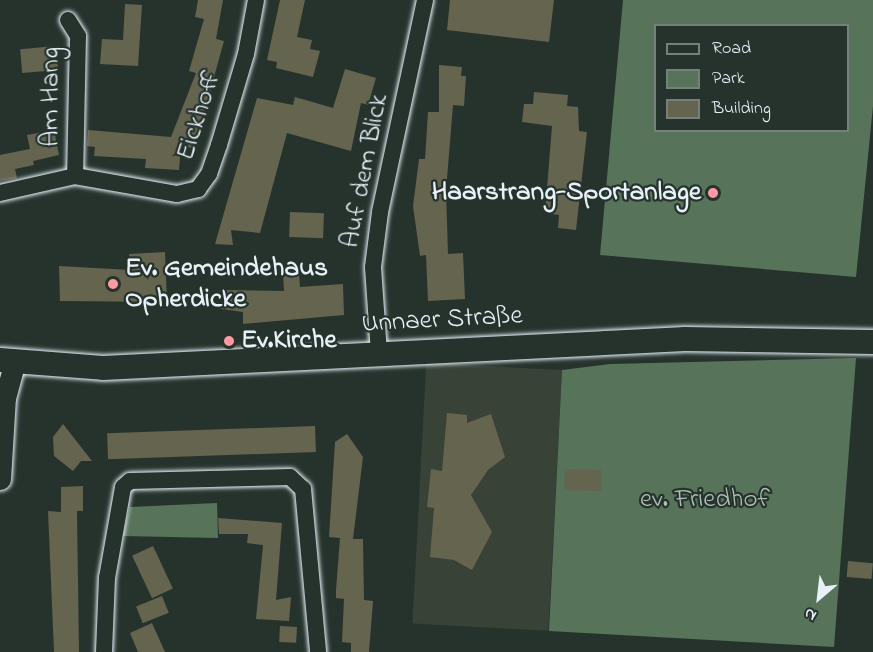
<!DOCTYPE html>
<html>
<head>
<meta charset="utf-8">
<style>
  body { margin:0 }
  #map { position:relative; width:873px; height:652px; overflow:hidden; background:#26332d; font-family:"Indie Flower",sans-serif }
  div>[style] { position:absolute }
  .built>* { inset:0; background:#394237; transform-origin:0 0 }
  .green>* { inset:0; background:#577359 }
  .building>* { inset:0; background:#65644f; transform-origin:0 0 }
  .roads { filter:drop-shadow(0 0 2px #e8f1f8) drop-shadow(0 0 2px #e8f1f8) }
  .minor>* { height:16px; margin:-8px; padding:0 8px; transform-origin:8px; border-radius:8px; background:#26332d }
  .tertiary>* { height:21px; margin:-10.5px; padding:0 10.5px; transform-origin:10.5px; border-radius:10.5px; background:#26332d }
  .secondary>* { height:24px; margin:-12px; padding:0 12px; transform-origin:12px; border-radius:12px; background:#26332d }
  .dots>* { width:16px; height:16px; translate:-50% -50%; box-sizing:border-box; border:3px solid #26332d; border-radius:50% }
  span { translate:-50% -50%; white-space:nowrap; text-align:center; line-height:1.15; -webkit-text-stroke:4.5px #26332d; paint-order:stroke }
  .street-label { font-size:27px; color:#e8f1f8 }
  .poi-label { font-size:27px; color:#e8f1f8; font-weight:700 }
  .right { translate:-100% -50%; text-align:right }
  .left { translate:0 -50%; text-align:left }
  .park-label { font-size:27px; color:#aebfb8 }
  .legend { position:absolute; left:654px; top:24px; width:195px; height:108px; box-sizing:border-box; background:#26332d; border:2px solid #747f7e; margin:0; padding:8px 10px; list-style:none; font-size:18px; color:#e8f1f8 }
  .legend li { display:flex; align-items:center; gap:12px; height:30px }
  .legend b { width:30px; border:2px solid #747f7e }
  .north { position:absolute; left:789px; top:568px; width:60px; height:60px; -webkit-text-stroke:4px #26332d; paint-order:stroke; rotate:208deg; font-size:16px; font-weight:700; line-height:24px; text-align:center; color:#e8f1f8 }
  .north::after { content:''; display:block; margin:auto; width:21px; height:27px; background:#e8f1f8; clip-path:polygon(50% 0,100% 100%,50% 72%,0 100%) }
</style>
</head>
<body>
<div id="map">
  <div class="built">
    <div style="left:562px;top:370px;width:261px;height:136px;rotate:93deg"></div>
  </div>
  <div class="green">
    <div style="clip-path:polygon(evenodd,623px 0,873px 0,873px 106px,856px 277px,600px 255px,623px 0,656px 26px,848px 26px,848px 130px,656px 130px,656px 26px)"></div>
    <div style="clip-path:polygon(856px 358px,834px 647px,549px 631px,562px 370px,610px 364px)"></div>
    <div style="clip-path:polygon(217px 503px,218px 538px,123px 536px,130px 507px)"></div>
  </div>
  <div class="building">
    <div style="clip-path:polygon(198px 0,223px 0,216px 39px,224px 41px,194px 149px,181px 145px,179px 170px,145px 168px,146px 159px,94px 156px,95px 147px,87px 146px,88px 130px,171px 137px,196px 73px,189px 71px,204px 19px,195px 17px)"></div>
    <div style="clip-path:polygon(280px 0,305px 0,297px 37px,312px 40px,310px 49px,320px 51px,313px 77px,276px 68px,277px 62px,267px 60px)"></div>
    <div style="clip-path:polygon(450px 0,554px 0,549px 42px,447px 30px)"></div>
    <div style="clip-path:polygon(125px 4px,142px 5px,138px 66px,100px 64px,102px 39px,123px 40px)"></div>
    <div style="left:56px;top:46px;width:24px;height:36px;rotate:85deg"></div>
    <div style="clip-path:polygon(439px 65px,462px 67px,461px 76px,466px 76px,464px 106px,453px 105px,446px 191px,448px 254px,463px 253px,465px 299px,428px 301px,426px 255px,420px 256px,413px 206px,419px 159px,425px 159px,428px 112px,439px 112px)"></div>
    <div style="clip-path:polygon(345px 69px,376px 78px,368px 105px,361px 103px,351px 151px,287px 133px,260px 233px,231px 230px,233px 245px,215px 244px,257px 98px,293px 105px,295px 97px,333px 108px)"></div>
    <div style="clip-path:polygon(534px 92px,568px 95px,567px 106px,578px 107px,579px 131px,587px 132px,576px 230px,558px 228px,559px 215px,545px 213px,552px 126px,522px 122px,524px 104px,533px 104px)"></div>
    <div style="clip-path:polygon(54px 130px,59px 155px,33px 161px,34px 165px,15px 169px,17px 178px,0 181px,0 155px,30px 149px,27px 135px)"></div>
    <div style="left:290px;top:212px;width:34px;height:25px;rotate:2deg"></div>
    <div style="clip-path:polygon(165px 252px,167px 302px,60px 301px,59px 266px,130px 270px,129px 254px)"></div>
    <div style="clip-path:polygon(299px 273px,300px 287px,343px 284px,344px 315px,243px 324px,243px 312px,221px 309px,224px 290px,284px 291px,283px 274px)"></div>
    <div style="clip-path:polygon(447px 413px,467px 415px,467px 423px,491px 414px,505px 457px,488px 470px,471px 495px,492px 532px,472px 570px,454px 560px,430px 557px,434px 508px,427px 507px,431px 469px,442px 471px)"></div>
    <div style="clip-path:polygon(63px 424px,92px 461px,81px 461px,73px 471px,54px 456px,53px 437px)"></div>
    <div style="left:315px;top:426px;width:26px;height:208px;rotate:88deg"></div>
    <div style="clip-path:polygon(347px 434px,363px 457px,353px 539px,363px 539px,364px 600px,373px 601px,369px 652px,351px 652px,351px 643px,342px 642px,344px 599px,336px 598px,336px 590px,340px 538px,329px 537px,335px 442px)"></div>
    <div style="left:565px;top:469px;width:37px;height:21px;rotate:2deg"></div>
    <div style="clip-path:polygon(83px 486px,83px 511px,77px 511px,79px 652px,54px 652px,48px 511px,61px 512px,61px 487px)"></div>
    <div style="clip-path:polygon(218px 518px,282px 523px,276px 600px,291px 597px,289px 621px,256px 619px,263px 545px,247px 543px,248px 534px,219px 534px)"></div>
    <div style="left:153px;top:546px;width:47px;height:23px;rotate:65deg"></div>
    <div style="left:848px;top:561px;width:25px;height:16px;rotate:5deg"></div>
    <div style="left:162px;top:596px;width:18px;height:28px;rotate:68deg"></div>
    <div style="clip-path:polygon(152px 623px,165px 652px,138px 652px,130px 633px)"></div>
    <div style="left:280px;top:626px;width:17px;height:16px;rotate:3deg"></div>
  </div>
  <div class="roads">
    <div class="minor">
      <div style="left:68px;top:20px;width:19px;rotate:58deg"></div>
      <div style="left:78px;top:36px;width:140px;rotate:91.2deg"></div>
      <div style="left:0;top:193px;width:77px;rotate:-12.8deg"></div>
      <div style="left:75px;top:176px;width:104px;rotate:10deg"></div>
      <div style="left:177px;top:194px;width:22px;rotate:-13deg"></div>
      <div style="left:198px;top:189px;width:19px;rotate:-54deg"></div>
      <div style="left:209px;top:174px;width:31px;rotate:-71deg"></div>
      <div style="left:219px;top:145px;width:95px;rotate:-73.5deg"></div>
      <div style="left:246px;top:54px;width:55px;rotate:-79.5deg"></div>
      <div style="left:379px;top:353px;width:86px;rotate:-94deg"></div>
      <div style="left:373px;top:267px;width:55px;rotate:-82.7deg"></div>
      <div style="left:380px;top:212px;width:217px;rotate:-78deg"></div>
      <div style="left:104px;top:652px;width:74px;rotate:-87.7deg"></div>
      <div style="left:107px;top:578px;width:92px;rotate:-80deg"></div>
      <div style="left:123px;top:487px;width:9px;rotate:-41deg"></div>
      <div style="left:130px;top:481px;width:160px;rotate:-1.4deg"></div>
      <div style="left:290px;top:477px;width:18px;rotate:43deg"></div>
      <div style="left:303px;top:489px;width:164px;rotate:84.7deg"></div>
    </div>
    <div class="tertiary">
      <div style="left:0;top:479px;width:81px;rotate:-86.5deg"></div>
      <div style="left:5px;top:398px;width:35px;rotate:-75deg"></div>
    </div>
    <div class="secondary">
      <div style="left:0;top:360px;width:103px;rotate:4.4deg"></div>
      <div style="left:103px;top:368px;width:583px;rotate:-2.85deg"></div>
      <div style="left:685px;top:339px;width:188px;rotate:0.9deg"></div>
    </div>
  </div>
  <div class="dots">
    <div style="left:713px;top:193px;background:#ff9aa2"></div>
    <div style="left:113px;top:284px;background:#ff9aa2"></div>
    <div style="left:229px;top:341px;background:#ff9aa2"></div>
  </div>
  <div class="street-label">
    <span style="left:51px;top:97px;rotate:-90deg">Am Hang</span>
    <span style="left:199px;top:116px;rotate:-72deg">Eickhoff</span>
    <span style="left:365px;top:171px;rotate:-79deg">Auf dem Blick</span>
    <span style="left:442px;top:320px;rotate:-3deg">Unnaer Straße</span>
  </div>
  <div class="poi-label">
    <span class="right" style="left:701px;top:193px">Haarstrang-Sportanlage</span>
    <span class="left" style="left:125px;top:284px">Ev. Gemeindehaus<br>Opherdicke</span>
    <span class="left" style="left:241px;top:341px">Ev.Kirche</span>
  </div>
  <div class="park-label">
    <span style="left:705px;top:500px">ev. Friedhof</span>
  </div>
  <ul class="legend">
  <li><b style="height:8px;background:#26332d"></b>Road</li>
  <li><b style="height:16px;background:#577359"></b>Park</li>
  <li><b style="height:16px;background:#65644f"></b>Building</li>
  </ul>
  <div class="north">N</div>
</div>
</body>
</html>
